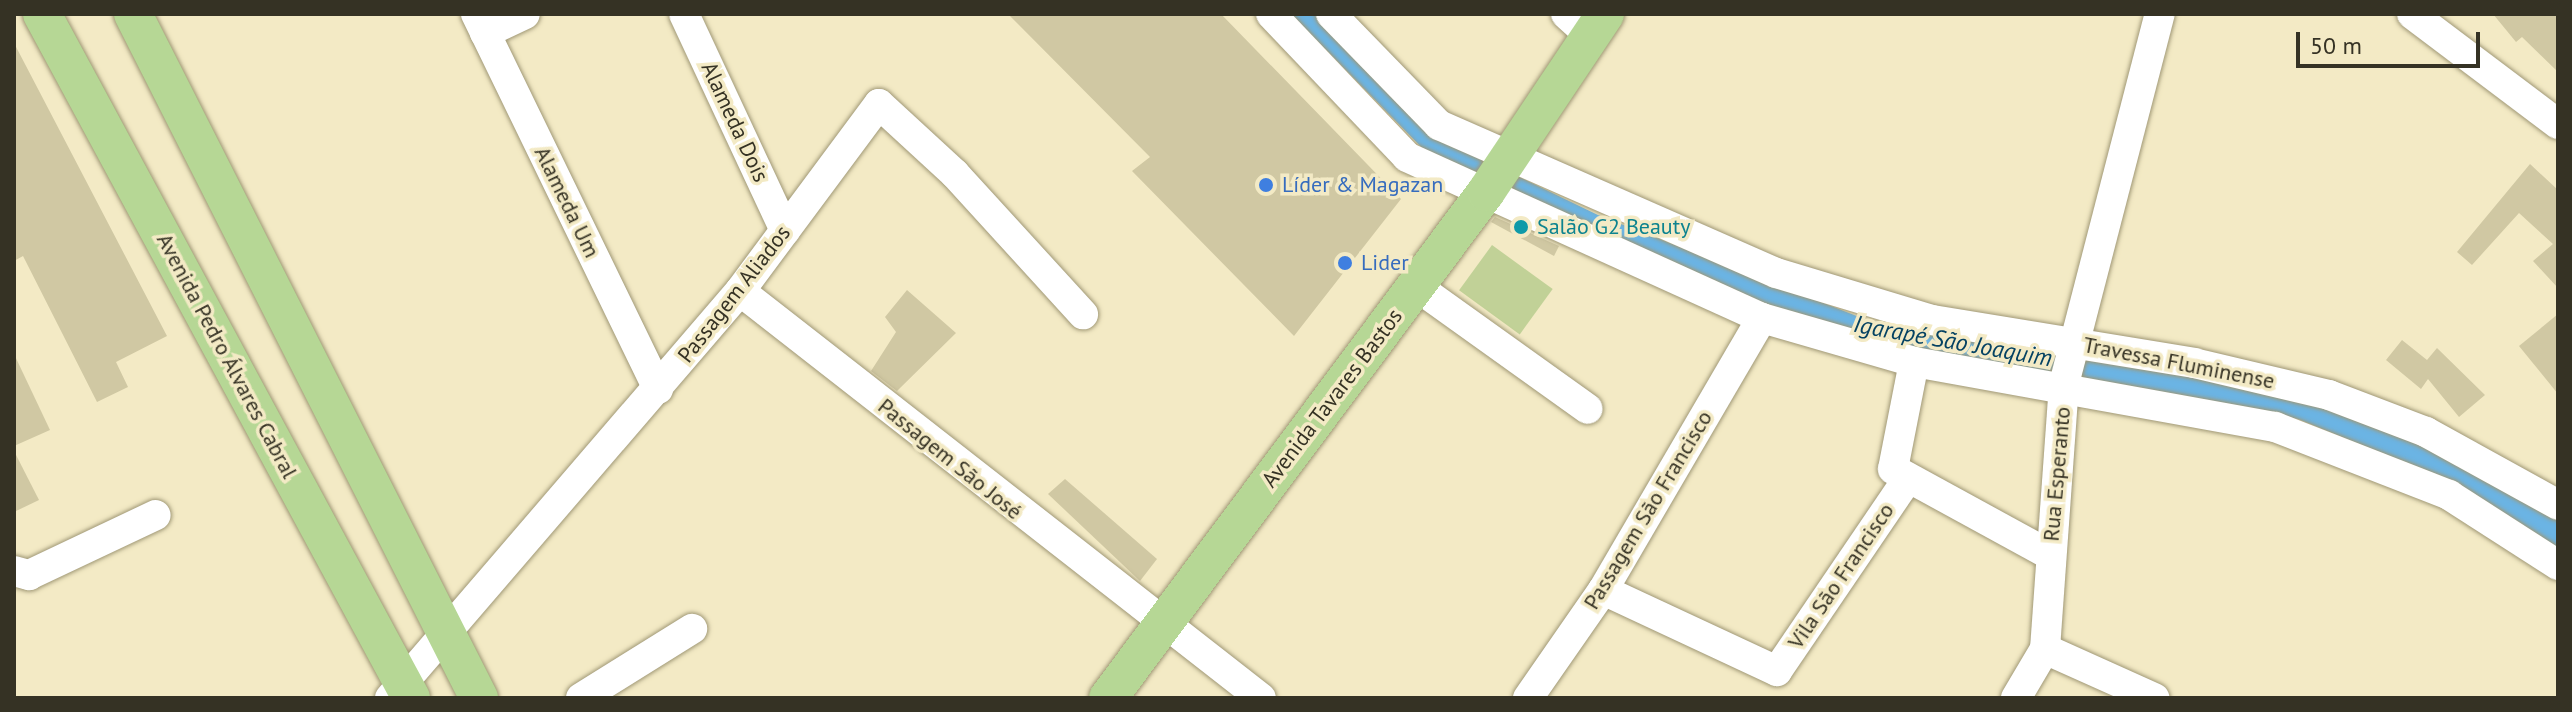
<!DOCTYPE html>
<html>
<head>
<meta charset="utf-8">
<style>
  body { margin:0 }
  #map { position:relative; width:2572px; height:712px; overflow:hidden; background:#f3eac5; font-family:"PT Sans",sans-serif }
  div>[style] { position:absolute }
  .green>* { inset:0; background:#c1d197; transform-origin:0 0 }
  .water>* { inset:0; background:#6bb4e4 }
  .building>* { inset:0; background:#d0c8a3 }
  .roads { filter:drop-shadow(0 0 2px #a09876) drop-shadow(0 0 2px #a09876) }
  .minor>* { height:30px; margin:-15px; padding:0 15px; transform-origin:15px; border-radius:15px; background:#fff }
  .major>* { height:38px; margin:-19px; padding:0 19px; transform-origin:19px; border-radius:19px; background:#b6d795 }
  .dots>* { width:22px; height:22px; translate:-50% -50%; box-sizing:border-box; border:4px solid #f3eac5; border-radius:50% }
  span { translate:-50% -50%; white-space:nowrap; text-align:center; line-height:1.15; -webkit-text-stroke:7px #f3eac5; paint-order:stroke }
  .street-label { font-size:22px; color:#353224 }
  .shop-label { font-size:22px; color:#366cbe }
  .left { translate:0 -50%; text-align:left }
  .culture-label { font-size:22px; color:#0d838f }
  .water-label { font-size:24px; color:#054262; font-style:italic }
  .frame { position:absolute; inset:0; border:16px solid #353224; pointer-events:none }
  .scale { position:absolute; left:2296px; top:32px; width:184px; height:36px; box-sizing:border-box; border:4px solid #353224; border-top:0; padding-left:10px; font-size:24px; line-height:28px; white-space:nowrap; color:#353224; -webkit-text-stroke:6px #f3eac5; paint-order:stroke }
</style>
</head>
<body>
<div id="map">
  <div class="green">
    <div style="left:1492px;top:245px;width:75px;height:56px;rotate:36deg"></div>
  </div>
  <div class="water">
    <div style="clip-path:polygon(1291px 14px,1320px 14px,1439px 138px,1598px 215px,1867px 320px,2264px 389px,2394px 431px,2558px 521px,2558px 548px,2452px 482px,2298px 419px,1929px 353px,1771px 314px,1429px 155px)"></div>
  </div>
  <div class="building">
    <div style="clip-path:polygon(1008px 14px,1221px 14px,1401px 199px,1294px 336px,1132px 171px,1150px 157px)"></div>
    <div style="clip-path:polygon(2493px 14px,2558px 14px,2558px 72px,2522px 37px,2516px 42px)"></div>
    <div style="clip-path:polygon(14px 43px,167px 336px,116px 362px,128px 387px,97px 402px,23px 256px,14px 261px)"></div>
    <div style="clip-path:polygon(2530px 164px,2558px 190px,2558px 288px,2533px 261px,2553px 244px,2519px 213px,2472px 265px,2457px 252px)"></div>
    <div style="clip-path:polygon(1495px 217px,1559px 246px,1554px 256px,1491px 222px)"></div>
    <div style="clip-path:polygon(907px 290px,956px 333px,897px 391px,871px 371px,896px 332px,885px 317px)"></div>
    <div style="clip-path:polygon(2558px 314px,2558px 394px,2519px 346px)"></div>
    <div style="clip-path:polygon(2402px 340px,2427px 360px,2437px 348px,2485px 395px,2459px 417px,2428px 379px,2421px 389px,2386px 360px)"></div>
    <div style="clip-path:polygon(14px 354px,50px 430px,14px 446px)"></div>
    <div style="clip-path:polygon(14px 451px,39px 500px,14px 512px)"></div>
    <div style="clip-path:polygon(1065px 479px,1157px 559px,1140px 581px,1048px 494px)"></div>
  </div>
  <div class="roads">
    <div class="minor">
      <div style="left:476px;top:14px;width:417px;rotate:64.1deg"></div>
      <div style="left:684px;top:14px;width:239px;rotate:65deg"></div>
      <div style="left:1271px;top:14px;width:197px;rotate:46.4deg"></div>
      <div style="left:1407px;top:157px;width:390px;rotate:24.4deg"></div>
      <div style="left:1762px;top:318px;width:158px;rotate:16.1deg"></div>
      <div style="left:1914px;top:362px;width:367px;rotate:10.2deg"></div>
      <div style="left:2275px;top:427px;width:187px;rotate:21.3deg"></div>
      <div style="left:2449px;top:495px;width:130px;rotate:32.7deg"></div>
      <div style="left:1331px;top:14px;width:155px;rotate:45.8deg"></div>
      <div style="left:1439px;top:125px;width:368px;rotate:23.7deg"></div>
      <div style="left:1776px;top:273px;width:163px;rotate:16.8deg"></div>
      <div style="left:1932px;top:320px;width:266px;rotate:9.3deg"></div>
      <div style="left:2194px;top:363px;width:139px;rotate:13.3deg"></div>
      <div style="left:2329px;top:395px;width:104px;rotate:20.9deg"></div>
      <div style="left:2426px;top:432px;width:151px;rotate:28.9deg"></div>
      <div style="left:1566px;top:14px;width:31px;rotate:42deg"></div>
      <div style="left:2412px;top:14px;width:183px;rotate:37deg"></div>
      <div style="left:485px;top:33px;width:44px;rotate:-25.4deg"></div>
      <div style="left:1416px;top:286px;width:211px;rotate:35.6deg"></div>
      <div style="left:740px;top:291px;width:661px;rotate:38deg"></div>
      <div style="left:1914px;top:362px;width:109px;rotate:101.1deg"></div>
      <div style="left:1893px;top:469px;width:179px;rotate:28.7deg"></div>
      <div style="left:14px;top:571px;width:16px;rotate:15deg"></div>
      <div style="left:29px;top:575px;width:140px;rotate:-25.3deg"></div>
      <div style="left:1603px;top:590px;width:192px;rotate:25deg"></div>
      <div style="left:1777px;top:671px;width:230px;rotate:-55.8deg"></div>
      <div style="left:2045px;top:649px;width:120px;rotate:24.2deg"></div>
      <div style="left:390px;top:698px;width:537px;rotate:-49.31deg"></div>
      <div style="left:740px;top:291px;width:233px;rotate:-53.4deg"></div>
      <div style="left:879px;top:104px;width:103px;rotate:42.6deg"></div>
      <div style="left:955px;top:174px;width:190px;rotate:47.6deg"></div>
      <div style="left:581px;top:698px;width:131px;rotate:-31.9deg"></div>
      <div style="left:1528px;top:698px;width:131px;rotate:-55.2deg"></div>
      <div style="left:1603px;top:590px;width:315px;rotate:-59.7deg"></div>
      <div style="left:2016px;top:698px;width:57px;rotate:-59.4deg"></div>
      <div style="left:2045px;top:649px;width:266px;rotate:-85.9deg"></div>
      <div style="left:2064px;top:384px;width:382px;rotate:-75.5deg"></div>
    </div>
    <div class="major">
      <div style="left:42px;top:14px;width:777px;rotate:61.65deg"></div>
      <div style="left:133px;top:14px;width:767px;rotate:63.17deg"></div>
      <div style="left:1108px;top:698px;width:632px;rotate:-53.24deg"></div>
      <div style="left:1486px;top:192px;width:214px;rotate:-56.2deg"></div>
    </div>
  </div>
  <div class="dots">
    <div style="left:1266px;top:185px;background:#3f7fe0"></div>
    <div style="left:1521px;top:227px;background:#0f9aa8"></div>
    <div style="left:1345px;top:263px;background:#3f7fe0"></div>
  </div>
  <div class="street-label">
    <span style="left:735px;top:122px;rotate:65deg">Alameda Dois</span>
    <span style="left:567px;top:202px;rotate:64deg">Alameda Um</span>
    <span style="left:734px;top:294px;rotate:-52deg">Passagem Aliados</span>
    <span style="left:227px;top:356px;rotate:62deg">Avenida Pedro Álvares Cabral</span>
    <span style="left:2179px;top:363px;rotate:11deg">Travessa Fluminense</span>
    <span style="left:1332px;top:398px;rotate:-53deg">Avenida Tavares Bastos</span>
    <span style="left:950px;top:459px;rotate:39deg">Passagem São José</span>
    <span style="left:2057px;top:474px;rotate:-85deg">Rua Esperanto</span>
    <span style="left:1648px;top:510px;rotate:-59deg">Passagem São Francisco</span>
    <span style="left:1841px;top:576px;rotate:-56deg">Vila São Francisco</span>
  </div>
  <div class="shop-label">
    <span class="left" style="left:1282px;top:185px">Líder &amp; Magazan</span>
    <span class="left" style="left:1361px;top:263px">Lider</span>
  </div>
  <div class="culture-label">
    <span class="left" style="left:1537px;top:227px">Salão G2 Beauty</span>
  </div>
  <div class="water-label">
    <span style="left:1953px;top:341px;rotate:10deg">Igarapé São Joaquim</span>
  </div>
  <div class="frame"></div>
  <div class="scale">50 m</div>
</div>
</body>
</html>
